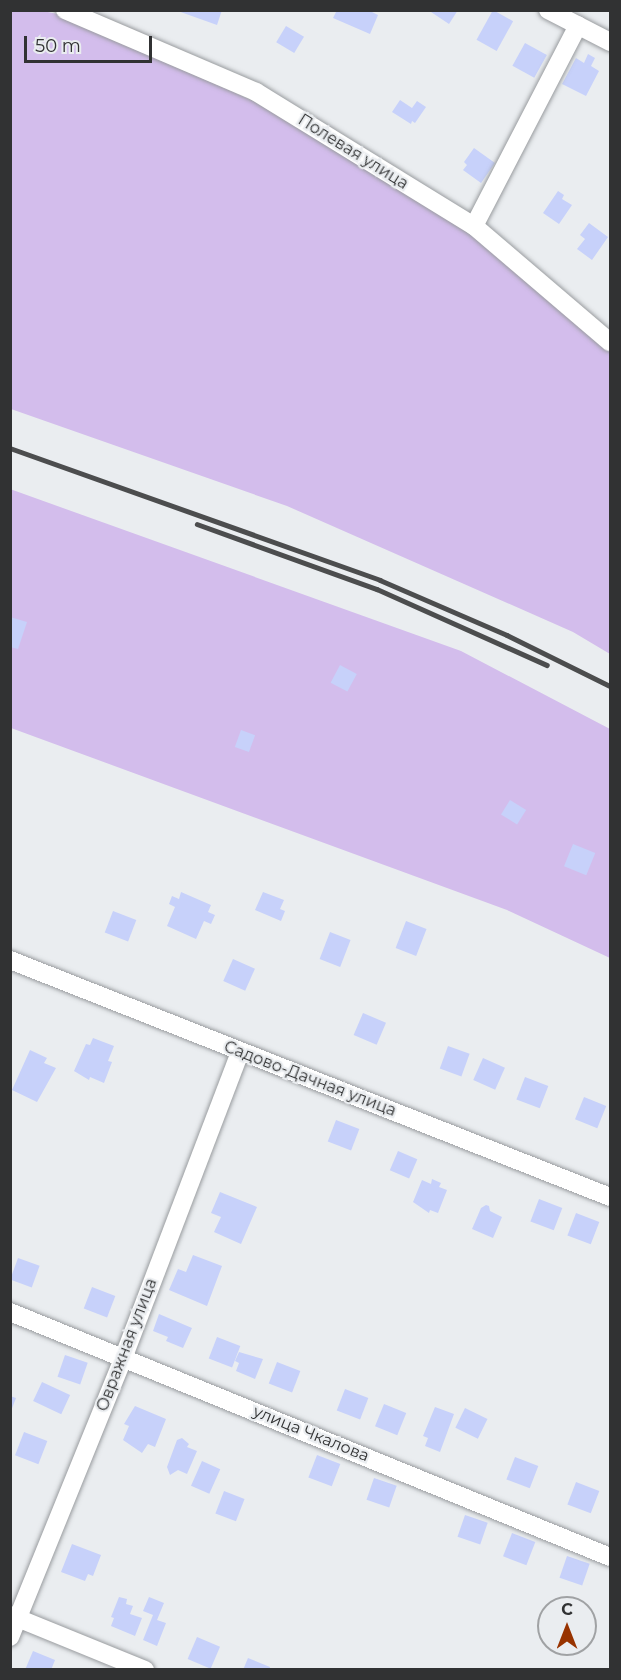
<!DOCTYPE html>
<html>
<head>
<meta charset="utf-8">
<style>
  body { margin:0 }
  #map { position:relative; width:621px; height:1680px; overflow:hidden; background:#eaedf0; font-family:Montserrat,sans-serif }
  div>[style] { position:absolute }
  .green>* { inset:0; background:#d3bdec }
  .building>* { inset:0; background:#c7d1fa; transform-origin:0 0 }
  .roads { filter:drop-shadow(0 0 2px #999c9f) drop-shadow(0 0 2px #999c9f) }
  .minor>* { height:18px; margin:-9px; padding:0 9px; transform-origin:9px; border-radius:9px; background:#fff }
  .rail>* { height:4.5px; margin:-2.25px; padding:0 2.25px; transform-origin:2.25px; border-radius:2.25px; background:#4c4d4e }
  span { translate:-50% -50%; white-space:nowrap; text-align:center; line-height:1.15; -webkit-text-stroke:4.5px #eaedf0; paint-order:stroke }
  .street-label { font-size:16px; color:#313233 }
  .frame { position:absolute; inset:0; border:12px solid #313233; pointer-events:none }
  .north { position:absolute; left:537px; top:1596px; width:60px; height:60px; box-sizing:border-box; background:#eaedf0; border:2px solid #a0a2a4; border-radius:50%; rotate:0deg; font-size:16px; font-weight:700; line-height:24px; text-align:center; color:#313233 }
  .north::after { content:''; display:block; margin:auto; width:21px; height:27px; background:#983300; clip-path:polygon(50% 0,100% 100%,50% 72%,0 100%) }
  .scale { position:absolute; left:24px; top:36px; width:128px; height:27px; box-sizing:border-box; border:3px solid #313233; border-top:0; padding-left:8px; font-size:18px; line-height:21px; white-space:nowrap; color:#313233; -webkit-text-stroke:4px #eaedf0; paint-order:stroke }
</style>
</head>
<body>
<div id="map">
  <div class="green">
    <div style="clip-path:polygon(11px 11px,43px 11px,67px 16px,255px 102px,456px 223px,610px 349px,610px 654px,573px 632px,287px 506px,11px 409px)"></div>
    <div style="clip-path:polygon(10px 489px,461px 651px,610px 729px,610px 958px,507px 910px,11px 728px)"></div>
  </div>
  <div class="building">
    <div style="clip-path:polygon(175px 10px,222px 10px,217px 25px)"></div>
    <div style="clip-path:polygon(337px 10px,368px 10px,378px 15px,370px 34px,333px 18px)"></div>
    <div style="clip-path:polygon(428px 10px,458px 10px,449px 24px)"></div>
    <div style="left:493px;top:10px;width:23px;height:34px;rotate:29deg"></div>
    <div style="left:286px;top:26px;width:21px;height:19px;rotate:31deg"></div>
    <div style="left:525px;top:43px;width:25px;height:26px;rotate:29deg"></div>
    <div style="clip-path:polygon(588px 54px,595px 58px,591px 66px,599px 71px,586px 96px,562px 84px,576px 58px,584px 63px)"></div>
    <div style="clip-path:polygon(400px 100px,412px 108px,417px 101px,426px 107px,415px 123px,412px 121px,411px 124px,392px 112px)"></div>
    <div style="clip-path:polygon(474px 148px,495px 163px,481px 183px,463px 170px,467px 165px,464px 162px)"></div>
    <div style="clip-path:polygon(558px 191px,564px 195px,562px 199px,572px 205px,559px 224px,543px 213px)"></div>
    <div style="clip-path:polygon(589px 223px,608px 237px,592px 260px,577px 249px,585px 239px,580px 235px)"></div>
    <div style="clip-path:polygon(10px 617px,27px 622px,18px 649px,10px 647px)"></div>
    <div style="left:340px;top:665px;width:19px;height:20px;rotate:28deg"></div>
    <div style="left:241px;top:730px;width:15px;height:18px;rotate:20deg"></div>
    <div style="left:510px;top:800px;width:19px;height:17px;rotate:32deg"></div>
    <div style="left:573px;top:844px;width:24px;height:24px;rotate:22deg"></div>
    <div style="clip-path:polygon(181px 892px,211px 905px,208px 912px,215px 915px,211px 924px,204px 921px,196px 939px,167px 926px,175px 907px,169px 904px,172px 896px,179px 899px)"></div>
    <div style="clip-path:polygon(263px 892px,284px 900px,280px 909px,285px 911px,281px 921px,255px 910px)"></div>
    <div style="left:113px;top:911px;width:25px;height:23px;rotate:21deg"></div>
    <div style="left:406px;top:921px;width:22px;height:29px;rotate:21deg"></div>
    <div style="left:330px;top:932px;width:22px;height:29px;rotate:21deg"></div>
    <div style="left:233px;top:959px;width:24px;height:24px;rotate:24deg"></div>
    <div style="left:363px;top:1013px;width:25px;height:24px;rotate:23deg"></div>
    <div style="clip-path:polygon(93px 1038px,114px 1046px,108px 1061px,112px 1062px,104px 1083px,90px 1077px,89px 1080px,74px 1071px,86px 1044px,90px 1045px)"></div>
    <div style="left:448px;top:1046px;width:23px;height:24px;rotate:20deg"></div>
    <div style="clip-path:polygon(30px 1050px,47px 1058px,44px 1063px,56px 1068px,37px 1102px,12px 1090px)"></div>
    <div style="left:483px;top:1058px;width:24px;height:24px;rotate:24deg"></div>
    <div style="left:525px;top:1077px;width:25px;height:24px;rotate:21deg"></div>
    <div style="left:584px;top:1097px;width:24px;height:24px;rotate:22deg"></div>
    <div style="left:336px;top:1120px;width:25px;height:23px;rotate:21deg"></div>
    <div style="left:398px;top:1151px;width:21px;height:21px;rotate:23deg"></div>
    <div style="clip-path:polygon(432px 1179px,441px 1183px,439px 1187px,447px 1190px,438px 1213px,430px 1210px,429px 1213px,413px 1202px,422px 1180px,431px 1184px)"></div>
    <div style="clip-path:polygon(220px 1192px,257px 1207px,241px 1244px,214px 1232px,221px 1217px,211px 1213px)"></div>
    <div style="left:539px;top:1199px;width:25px;height:24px;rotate:21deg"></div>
    <div style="clip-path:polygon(486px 1205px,489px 1206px,490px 1211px,502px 1217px,493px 1238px,472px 1229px,481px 1208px)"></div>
    <div style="left:576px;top:1213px;width:25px;height:24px;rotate:21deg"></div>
    <div style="clip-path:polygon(193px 1255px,222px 1266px,207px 1306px,169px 1290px,178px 1269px,186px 1272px)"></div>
    <div style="left:18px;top:1258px;width:23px;height:23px;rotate:20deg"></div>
    <div style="left:92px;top:1287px;width:25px;height:23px;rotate:21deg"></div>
    <div style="clip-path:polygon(159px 1314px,192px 1328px,183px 1348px,166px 1341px,168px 1337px,153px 1331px)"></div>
    <div style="left:217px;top:1337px;width:25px;height:23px;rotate:21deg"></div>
    <div style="clip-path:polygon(239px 1352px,263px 1359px,255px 1379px,236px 1371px,239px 1363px,235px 1361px)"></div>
    <div style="left:65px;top:1355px;width:24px;height:23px;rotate:19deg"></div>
    <div style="left:277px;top:1362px;width:25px;height:23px;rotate:21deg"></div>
    <div style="left:42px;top:1382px;width:31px;height:21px;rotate:25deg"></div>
    <div style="left:345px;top:1389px;width:25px;height:23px;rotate:21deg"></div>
    <div style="clip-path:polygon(10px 1396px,16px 1398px,11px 1411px,10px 1411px)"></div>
    <div style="left:384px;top:1404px;width:24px;height:24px;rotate:22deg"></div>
    <div style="clip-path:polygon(135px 1406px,166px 1419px,155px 1447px,148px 1444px,142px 1453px,123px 1440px,129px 1426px,124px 1424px)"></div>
    <div style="clip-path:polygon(435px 1407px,454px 1414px,440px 1452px,425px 1446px,428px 1438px,423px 1436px)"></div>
    <div style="left:465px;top:1408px;width:25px;height:22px;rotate:26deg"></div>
    <div style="left:24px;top:1432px;width:25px;height:25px;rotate:21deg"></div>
    <div style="clip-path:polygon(182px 1438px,189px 1444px,187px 1447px,197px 1451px,187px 1474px,178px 1470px,170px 1475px,167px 1467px,177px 1440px)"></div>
    <div style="left:317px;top:1455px;width:25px;height:24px;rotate:21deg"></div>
    <div style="left:515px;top:1457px;width:25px;height:24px;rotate:21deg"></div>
    <div style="left:202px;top:1461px;width:20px;height:27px;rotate:24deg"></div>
    <div style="left:374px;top:1478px;width:24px;height:23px;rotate:19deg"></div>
    <div style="left:576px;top:1482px;width:25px;height:24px;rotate:21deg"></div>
    <div style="left:224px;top:1491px;width:22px;height:24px;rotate:21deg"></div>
    <div style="left:465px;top:1515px;width:24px;height:23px;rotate:19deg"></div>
    <div style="left:512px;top:1533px;width:25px;height:25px;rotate:21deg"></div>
    <div style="clip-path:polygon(72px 1544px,101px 1555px,93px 1576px,88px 1574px,85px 1581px,61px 1572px)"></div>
    <div style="left:567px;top:1556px;width:24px;height:23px;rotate:19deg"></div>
    <div style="clip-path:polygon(119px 1597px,127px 1599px,126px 1604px,133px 1606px,130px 1614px,142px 1618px,135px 1636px,111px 1626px,114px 1618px,111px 1617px)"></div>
    <div style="clip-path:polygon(149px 1597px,164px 1603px,157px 1620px,166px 1623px,157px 1646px,143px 1640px,153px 1615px,143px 1611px)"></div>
    <div style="left:197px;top:1637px;width:25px;height:24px;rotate:23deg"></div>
    <div style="clip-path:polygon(33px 1651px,55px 1660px,51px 1670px,25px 1670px)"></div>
    <div style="clip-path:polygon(248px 1658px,270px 1667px,269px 1670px,243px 1670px)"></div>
  </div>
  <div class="roads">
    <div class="minor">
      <div style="left:65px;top:10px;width:208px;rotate:23.2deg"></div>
      <div style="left:256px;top:92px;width:256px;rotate:31.6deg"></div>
      <div style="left:474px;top:226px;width:179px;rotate:40.5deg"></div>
      <div style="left:548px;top:10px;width:70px;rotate:27.3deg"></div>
      <div style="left:474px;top:226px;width:226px;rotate:-62.6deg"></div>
      <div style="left:10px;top:960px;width:645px;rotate:21.55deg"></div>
      <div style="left:10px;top:1312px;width:648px;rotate:22.21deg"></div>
      <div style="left:10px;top:1615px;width:146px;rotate:22.2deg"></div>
      <div style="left:10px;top:1637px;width:303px;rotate:-67.9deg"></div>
      <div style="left:124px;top:1356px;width:325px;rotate:-69.1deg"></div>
    </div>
  </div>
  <div class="rail">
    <div style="left:10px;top:448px;width:393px;rotate:19.6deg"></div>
    <div style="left:380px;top:580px;width:138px;rotate:23.4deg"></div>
    <div style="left:507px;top:635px;width:115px;rotate:26.3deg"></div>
    <div style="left:197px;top:524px;width:191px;rotate:19.9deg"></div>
    <div style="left:377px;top:589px;width:186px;rotate:24.1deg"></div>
  </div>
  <div class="street-label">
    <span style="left:353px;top:152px;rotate:32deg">Полевая улица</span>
    <span style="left:310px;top:1079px;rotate:21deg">Садово-Дачная улица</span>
    <span style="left:127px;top:1345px;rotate:-69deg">Овражная улица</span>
    <span style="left:311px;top:1434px;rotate:22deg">улица Чкалова</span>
  </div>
  <div class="frame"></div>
  <div class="north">С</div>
  <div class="scale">50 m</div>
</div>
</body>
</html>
